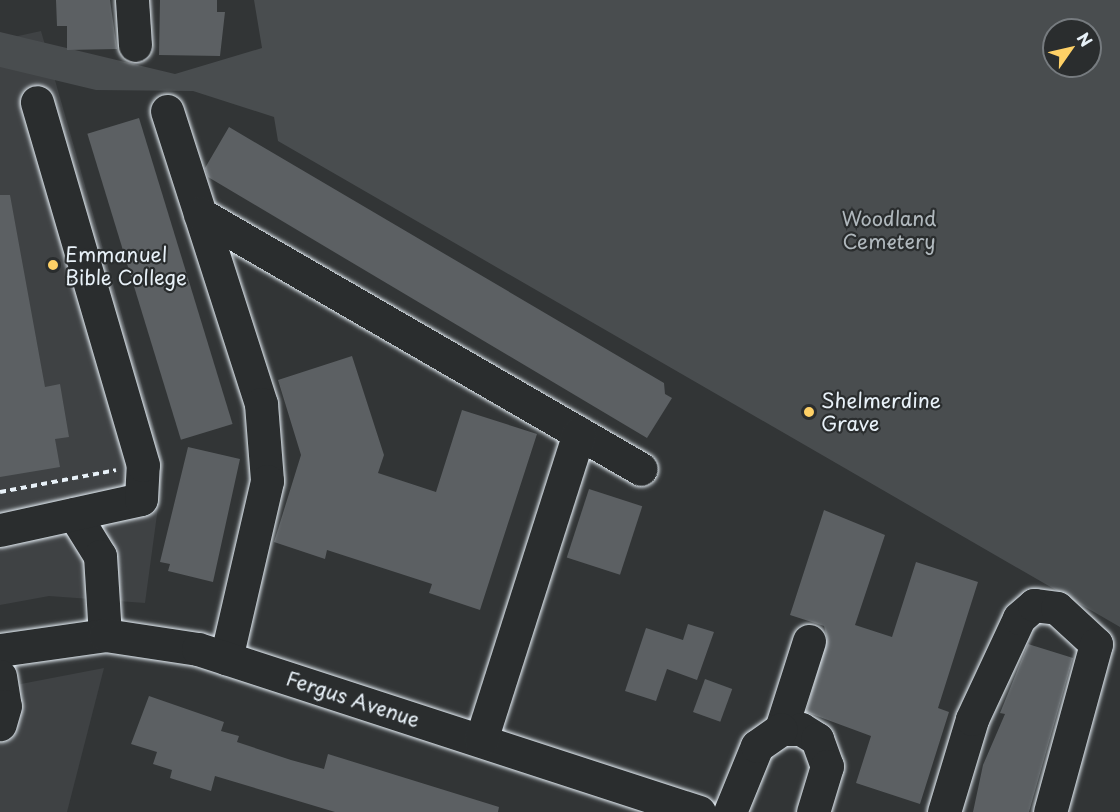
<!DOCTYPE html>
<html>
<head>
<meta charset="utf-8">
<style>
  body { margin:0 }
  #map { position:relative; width:1120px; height:812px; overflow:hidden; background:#323536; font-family:"Playpen Sans",sans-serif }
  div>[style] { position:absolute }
  .built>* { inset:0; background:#3f4244 }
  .green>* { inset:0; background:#494d4f }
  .building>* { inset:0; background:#5c6063; transform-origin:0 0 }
  .path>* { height:4px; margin-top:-2px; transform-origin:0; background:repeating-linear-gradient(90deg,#e8f1f8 0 6px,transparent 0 10.5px) }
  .roads { filter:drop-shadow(0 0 2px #e8f1f8) drop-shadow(0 0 2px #e8f1f8) }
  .minor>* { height:33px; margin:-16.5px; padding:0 16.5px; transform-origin:16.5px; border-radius:16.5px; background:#2a2d2e }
  .dots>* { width:16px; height:16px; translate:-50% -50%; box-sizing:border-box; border:3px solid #2a2d2e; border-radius:50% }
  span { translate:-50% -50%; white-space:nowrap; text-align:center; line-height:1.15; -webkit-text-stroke:4.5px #2a2d2e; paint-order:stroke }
  .park-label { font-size:20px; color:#b0b8bd }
  .poi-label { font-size:20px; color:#e8f1f8 }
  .left { translate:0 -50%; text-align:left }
  .street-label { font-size:20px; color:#e8f1f8 }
  .north { position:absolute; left:1042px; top:18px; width:60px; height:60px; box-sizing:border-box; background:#2a2d2e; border:2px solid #767b7f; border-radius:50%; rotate:56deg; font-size:16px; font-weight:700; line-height:24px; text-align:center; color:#e8f1f8 }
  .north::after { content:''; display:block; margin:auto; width:21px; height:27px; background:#ffd166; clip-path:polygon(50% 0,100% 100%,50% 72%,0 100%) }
</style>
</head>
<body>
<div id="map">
  <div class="built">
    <div style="clip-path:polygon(41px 31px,164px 463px,145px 603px,49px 596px,0 605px,0 40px)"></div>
    <div style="clip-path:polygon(104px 668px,67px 812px,0 812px,0 688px)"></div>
  </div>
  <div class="green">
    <div style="clip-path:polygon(evenodd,254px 0,1120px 0,1120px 627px,278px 141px,274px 117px,193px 91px,96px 90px,0 67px,0 32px,175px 74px,262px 48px,254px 0,1054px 30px,1090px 30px,1090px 66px,1054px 66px,1054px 30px)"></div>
  </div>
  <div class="building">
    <div style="clip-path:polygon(56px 0,110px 0,117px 49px,67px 50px,67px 26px,57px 26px)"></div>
    <div style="clip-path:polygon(160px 0,217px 0,217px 12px,225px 12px,220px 56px,159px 55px)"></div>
    <div style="left:139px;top:118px;width:320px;height:54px;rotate:73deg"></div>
    <div style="clip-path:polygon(229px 127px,664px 383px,665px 394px,672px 398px,647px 438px,208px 177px,205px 168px)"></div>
    <div style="clip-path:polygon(0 195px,10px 195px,45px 387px,60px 384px,69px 437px,55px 439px,60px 467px,0 477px)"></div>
    <div style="clip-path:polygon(352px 356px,384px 455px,378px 473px,436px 492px,462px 410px,537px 434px,480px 610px,429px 593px,432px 584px,327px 550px,325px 559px,274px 542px,301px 455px,278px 380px)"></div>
    <div style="clip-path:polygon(188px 447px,240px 459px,213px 582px,168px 571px,170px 564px,160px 562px)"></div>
    <div style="left:589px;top:489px;width:56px;height:72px;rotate:18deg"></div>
    <div style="clip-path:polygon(824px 510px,885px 535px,855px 625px,892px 637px,916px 562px,978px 582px,938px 708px,949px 712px,920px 804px,856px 783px,871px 736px,806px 712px,827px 638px,824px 626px,790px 615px)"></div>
    <div style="clip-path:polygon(688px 624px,714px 632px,697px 680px,667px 669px,656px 701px,625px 691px,646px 628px,683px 640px)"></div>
    <div style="clip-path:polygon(1028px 644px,1073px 658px,1029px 812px,973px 812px,983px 765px,1005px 714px,1000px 713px)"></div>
    <div style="left:705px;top:679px;width:29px;height:35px;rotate:20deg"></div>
    <div style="clip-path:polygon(149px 696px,224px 722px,221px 731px,239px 736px,237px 742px,291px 760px,324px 769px,328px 754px,499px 807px,498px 812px,335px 812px,215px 776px,211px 791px,170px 778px,172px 770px,153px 764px,157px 752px,131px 744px)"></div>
  </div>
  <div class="path">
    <div style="left:0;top:492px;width:118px;rotate:-10.7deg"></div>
  </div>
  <div class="roads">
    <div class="minor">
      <div style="left:132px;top:0;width:45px;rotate:86.2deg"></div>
      <div style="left:167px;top:111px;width:308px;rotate:72.2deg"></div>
      <div style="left:261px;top:404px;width:77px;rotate:85.5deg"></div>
      <div style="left:267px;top:481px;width:182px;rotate:103deg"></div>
      <div style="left:200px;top:214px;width:509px;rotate:30.04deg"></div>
      <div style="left:74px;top:514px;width:49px;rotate:58.2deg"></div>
      <div style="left:100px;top:556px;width:79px;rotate:86.4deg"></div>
      <div style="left:0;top:530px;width:144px;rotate:-12.4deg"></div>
      <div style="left:141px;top:499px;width:34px;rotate:-87deg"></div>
      <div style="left:143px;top:465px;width:378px;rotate:-106.3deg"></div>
      <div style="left:809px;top:641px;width:92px;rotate:107.7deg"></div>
      <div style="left:781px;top:729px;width:20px"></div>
      <div style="left:801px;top:729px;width:19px;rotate:32deg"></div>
      <div style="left:817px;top:739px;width:29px;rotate:70deg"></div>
      <div style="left:827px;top:766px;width:48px;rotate:106.9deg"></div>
      <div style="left:0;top:650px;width:106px;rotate:-8.1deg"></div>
      <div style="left:105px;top:635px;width:94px;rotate:8.6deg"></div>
      <div style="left:198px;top:649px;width:527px;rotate:18.02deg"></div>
      <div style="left:0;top:676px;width:30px;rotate:81deg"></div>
      <div style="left:5px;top:706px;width:19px;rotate:106deg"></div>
      <div style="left:481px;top:740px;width:322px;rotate:-72.3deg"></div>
      <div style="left:730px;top:812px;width:71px;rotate:-67.8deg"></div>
      <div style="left:757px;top:746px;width:29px;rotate:-35deg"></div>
      <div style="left:944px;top:812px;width:97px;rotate:-73.2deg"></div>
      <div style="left:972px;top:719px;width:111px;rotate:-65deg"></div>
      <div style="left:1019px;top:618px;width:20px;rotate:-41deg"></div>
      <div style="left:1034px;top:605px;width:23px;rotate:7deg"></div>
      <div style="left:1057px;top:608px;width:53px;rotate:42.7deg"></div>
      <div style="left:1096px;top:644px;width:174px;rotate:105.3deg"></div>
    </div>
  </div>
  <div class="dots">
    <div style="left:53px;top:265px;background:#ffd166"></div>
    <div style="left:809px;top:412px;background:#ffd166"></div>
  </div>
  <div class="park-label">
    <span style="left:889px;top:230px">Woodland<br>Cemetery</span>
  </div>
  <div class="poi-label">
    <span class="left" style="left:65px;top:266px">Emmanuel<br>Bible College</span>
    <span class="left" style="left:821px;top:412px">Shelmerdine<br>Grave</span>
  </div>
  <div class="street-label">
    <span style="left:353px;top:699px;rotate:18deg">Fergus Avenue</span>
  </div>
  <div class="north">N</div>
</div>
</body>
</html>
